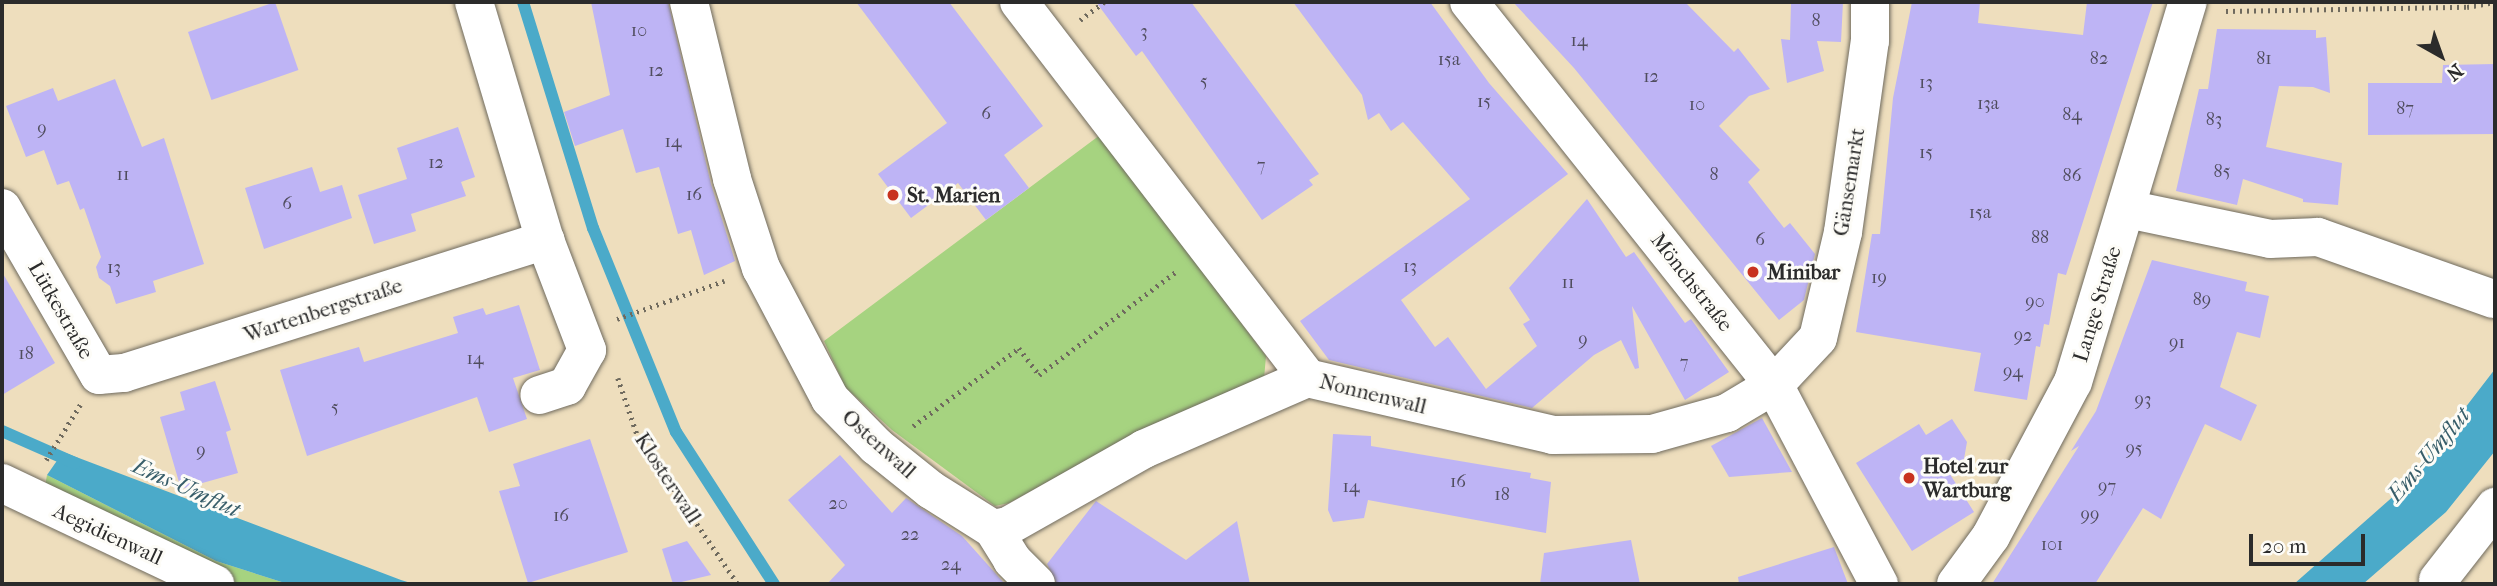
<!DOCTYPE html>
<html>
<head>
<meta charset="utf-8">
<style>
  body { margin:0 }
  #map { position:relative; width:2497px; height:586px; overflow:hidden; background:#eedebd; font-family:"IM FELL French Canon",serif }
  div>[style] { position:absolute }
  .green>* { inset:0; background:#a6d380 }
  .water>* { inset:0; background:#4baac9 }
  .stream>* { height:12px; margin:-6px; padding:0 6px; transform-origin:6px; border-radius:6px; background:#4baac9 }
  .building>* { inset:0; background:#beb4f5; transform-origin:0 0 }
  .path>* { height:4.5px; margin-top:-2.25px; transform-origin:0; background:repeating-linear-gradient(90deg,#6f6a5e 0 2px,transparent 0 7px) }
  .roads { filter:drop-shadow(0 0 2px #6f6a5e) drop-shadow(0 0 2px #6f6a5e) }
  .minor>* { height:38px; margin:-19px; padding:0 19px; transform-origin:19px; border-radius:19px; background:#fff }
  .dots>* { width:19px; height:19px; translate:-50% -50%; box-sizing:border-box; border:4px solid #fdfcf7; border-radius:50% }
  span { translate:-50% -50%; white-space:nowrap; text-align:center; line-height:1.15; -webkit-text-stroke:6px #fdfcf7; paint-order:stroke }
  .number-label { font-size:18px; color:#504d5e }
  .number-label span { -webkit-text-stroke-width:0 }
  .street-label { font-size:21px; color:#2b2b2b }
  .poi-label { font-size:21px; color:#2b2b2b; font-weight:700 }
  .left { translate:0 -50%; text-align:left }
  .water-label { font-size:23px; color:#385e6a; font-style:italic }
  .frame { position:absolute; inset:0; border:4px solid #2b2b2b; pointer-events:none }
  .north { position:absolute; left:2406px; top:21px; width:70px; height:70px; -webkit-text-stroke:5px #fdfcf7; paint-order:stroke; rotate:140deg; font-size:19px; font-weight:700; line-height:28px; text-align:center; color:#2b2b2b }
  .north::after { content:''; display:block; margin:auto; width:24px; height:32px; background:#2b2b2b; clip-path:polygon(50% 0,100% 100%,50% 72%,0 100%) }
  .scale { position:absolute; left:2249px; top:534px; width:116px; height:32px; box-sizing:border-box; border:4px solid #2b2b2b; border-top:0; padding-left:9px; font-size:21px; line-height:24px; white-space:nowrap; color:#2b2b2b; -webkit-text-stroke:5px #fdfcf7; paint-order:stroke }
</style>
</head>
<body>
<div id="map">
  <div class="green">
    <div style="clip-path:polygon(1100px 135px,1266px 356px,1264px 379px,1136px 433px,1009px 503px,995px 506px,892px 430px,845px 387px,824px 341px)"></div>
    <div style="clip-path:polygon(47px 475px,216px 561px,288px 584px,236px 584px,43px 497px)"></div>
  </div>
  <div class="water">
    <div style="clip-path:polygon(2495px 369px,2495px 451px,2446px 512px,2363px 584px,2294px 584px,2405px 486px)"></div>
    <div style="clip-path:polygon(63px 452px,401px 580px,414px 584px,288px 584px,216px 561px,47px 475px)"></div>
  </div>
  <div class="stream">
    <div style="left:523px;top:2px;width:237px;rotate:72.8deg"></div>
    <div style="left:593px;top:228px;width:220px;rotate:67.9deg"></div>
    <div style="left:676px;top:432px;width:181px;rotate:57.2deg"></div>
    <div style="left:2px;top:431px;width:80px;rotate:23.7deg"></div>
  </div>
  <div class="building">
    <div style="left:275px;top:2px;width:72px;height:92px;rotate:71deg"></div>
    <div style="clip-path:polygon(591px 2px,668px 2px,711px 184px,735px 261px,704px 275px,691px 230px,678px 234px,659px 167px,636px 173px,623px 129px,575px 146px,564px 112px,610px 95px)"></div>
    <div style="clip-path:polygon(856px 2px,949px 2px,1043px 126px,1004px 155px,1029px 188px,986px 220px,958px 183px,911px 218px,878px 174px,947px 123px)"></div>
    <div style="clip-path:polygon(1096px 2px,1191px 2px,1319px 174px,1309px 180px,1313px 185px,1262px 220px,1142px 51px,1136px 56px)"></div>
    <div style="clip-path:polygon(1293px 2px,1430px 2px,1489px 83px,1568px 174px,1401px 300px,1435px 347px,1448px 337px,1486px 389px,1537px 346px,1523px 324px,1530px 320px,1509px 288px,1587px 199px,1626px 257px,1634px 252px,1685px 323px,1691px 319px,1729px 372px,1685px 400px,1632px 306px,1639px 368px,1635px 369px,1621px 340px,1594px 355px,1532px 408px,1329px 360px,1300px 321px,1470px 199px,1403px 122px,1391px 131px,1379px 113px,1368px 120px,1362px 95px)"></div>
    <div style="clip-path:polygon(1513px 2px,1685px 2px,1734px 52px,1738px 48px,1770px 89px,1749px 96px,1719px 126px,1760px 170px,1748px 182px,1784px 228px,1790px 223px,1815px 254px,1804px 300px,1779px 320px,1574px 68px)"></div>
    <div style="clip-path:polygon(1791px 2px,1843px 2px,1841px 42px,1817px 41px,1824px 71px,1787px 83px,1781px 39px,1790px 40px)"></div>
    <div style="clip-path:polygon(1912px 2px,1980px 2px,1978px 23px,2083px 35px,2087px 2px,2153px 2px,2066px 275px,2058px 273px,2049px 325px,2044px 324px,2040px 347px,2036px 346px,2027px 400px,1974px 391px,1981px 353px,1856px 332px,1872px 234px,1880px 234px,1893px 98px)"></div>
    <div style="clip-path:polygon(2217px 29px,2316px 30px,2316px 38px,2326px 37px,2330px 93px,2313px 87px,2279px 86px,2266px 147px,2342px 163px,2338px 205px,2303px 202px,2303px 199px,2243px 179px,2237px 205px,2176px 191px,2199px 89px,2208px 89px)"></div>
    <div style="clip-path:polygon(2495px 64px,2495px 134px,2368px 135px,2368px 83px,2442px 83px,2443px 65px)"></div>
    <div style="clip-path:polygon(115px 79px,142px 147px,164px 138px,204px 264px,153px 281px,156px 292px,116px 304px,110px 286px,99px 278px,96px 267px,101px 257px,84px 208px,80px 210px,69px 181px,57px 185px,44px 150px,26px 157px,6px 106px,53px 88px,58px 101px)"></div>
    <div style="clip-path:polygon(458px 127px,475px 177px,461px 182px,466px 196px,411px 214px,416px 231px,374px 244px,358px 195px,407px 179px,397px 148px)"></div>
    <div style="clip-path:polygon(312px 167px,320px 192px,342px 185px,352px 218px,264px 249px,245px 188px)"></div>
    <div style="clip-path:polygon(2152px 260px,2247px 282px,2245px 291px,2269px 296px,2260px 338px,2237px 332px,2220px 387px,2257px 405px,2241px 441px,2205px 424px,2161px 519px,2143px 508px,2095px 584px,1992px 584px,2079px 446px,2071px 451px,2096px 411px)"></div>
    <div style="clip-path:polygon(2px 272px,55px 363px,2px 395px)"></div>
    <div style="clip-path:polygon(519px 305px,540px 370px,513px 378px,527px 419px,489px 432px,477px 397px,307px 456px,280px 370px,359px 347px,364px 362px,458px 333px,453px 317px,483px 308px,486px 315px)"></div>
    <div style="clip-path:polygon(215px 381px,231px 430px,226px 432px,238px 473px,181px 489px,160px 417px,185px 410px,180px 392px)"></div>
    <div style="clip-path:polygon(1762px 418px,1792px 472px,1729px 477px,1711px 446px)"></div>
    <div style="clip-path:polygon(1952px 419px,1967px 442px,1964px 459px,1946px 468px,1974px 512px,1912px 551px,1856px 463px,1919px 424px,1926px 435px)"></div>
    <div style="clip-path:polygon(1333px 434px,1371px 436px,1371px 446px,1531px 473px,1530px 478px,1551px 482px,1546px 533px,1368px 500px,1364px 518px,1333px 522px,1328px 510px)"></div>
    <div style="clip-path:polygon(590px 439px,628px 552px,528px 583px,499px 491px,520px 486px,513px 464px)"></div>
    <div style="clip-path:polygon(840px 455px,892px 513px,906px 498px,962px 536px,1005px 584px,827px 584px,845px 565px,788px 500px)"></div>
    <div style="clip-path:polygon(1096px 501px,1186px 560px,1237px 521px,1250px 584px,1057px 584px,1047px 564px)"></div>
    <div style="clip-path:polygon(1631px 540px,1640px 584px,1540px 584px,1544px 553px)"></div>
    <div style="clip-path:polygon(687px 541px,711px 575px,673px 584px,662px 549px)"></div>
    <div style="clip-path:polygon(1834px 547px,1848px 584px,1739px 584px,1738px 577px)"></div>
  </div>
  <div class="path">
    <div style="left:2226px;top:11px;width:241px;rotate:-1deg"></div>
    <div style="left:2467px;top:7px;width:28px;rotate:-10deg"></div>
    <div style="left:1080px;top:20px;width:30px;rotate:-37deg"></div>
    <div style="left:617px;top:319px;width:114px;rotate:-19.6deg"></div>
    <div style="left:618px;top:378px;width:62px;rotate:71.3deg"></div>
    <div style="left:638px;top:437px;width:178px;rotate:55.8deg"></div>
    <div style="left:913px;top:426px;width:132px;rotate:-36.3deg"></div>
    <div style="left:1019px;top:348px;width:34px;rotate:53deg"></div>
    <div style="left:1039px;top:375px;width:173px;rotate:-37deg"></div>
    <div style="left:46px;top:460px;width:65px;rotate:-58.3deg"></div>
  </div>
  <div class="roads">
    <div class="minor">
      <div style="left:474px;top:2px;width:248px;rotate:73.4deg"></div>
      <div style="left:545px;top:240px;width:118px;rotate:69.1deg"></div>
      <div style="left:587px;top:350px;width:41px;rotate:119.1deg"></div>
      <div style="left:567px;top:386px;width:29px;rotate:162deg"></div>
      <div style="left:689px;top:2px;width:182px;rotate:76.3deg"></div>
      <div style="left:732px;top:179px;width:94px;rotate:72deg"></div>
      <div style="left:761px;top:268px;width:148px;rotate:62.2deg"></div>
      <div style="left:830px;top:399px;width:66px;rotate:45.6deg"></div>
      <div style="left:876px;top:446px;width:70px;rotate:38.7deg"></div>
      <div style="left:931px;top:490px;width:73px;rotate:32.2deg"></div>
      <div style="left:993px;top:529px;width:15px;rotate:-11deg"></div>
      <div style="left:1008px;top:526px;width:156px;rotate:-29.5deg"></div>
      <div style="left:1144px;top:449px;width:178px;rotate:-23.5deg"></div>
      <div style="left:1019px;top:2px;width:474px;rotate:52.5deg"></div>
      <div style="left:1307px;top:378px;width:253px;rotate:13deg"></div>
      <div style="left:1553px;top:435px;width:99px;rotate:-0.6deg"></div>
      <div style="left:1652px;top:434px;width:78px;rotate:-15.6deg"></div>
      <div style="left:1727px;top:413px;width:55px;rotate:-30.8deg"></div>
      <div style="left:1774px;top:385px;width:64px;rotate:-46.9deg"></div>
      <div style="left:1818px;top:338px;width:109px;rotate:-76.7deg"></div>
      <div style="left:1843px;top:232px;width:193px;rotate:-82deg"></div>
      <div style="left:1870px;top:41px;width:39px;rotate:-90deg"></div>
      <div style="left:1469px;top:2px;width:490px;rotate:51.5deg"></div>
      <div style="left:1774px;top:385px;width:225px;rotate:62.2deg"></div>
      <div style="left:2px;top:208px;width:193px;rotate:59.9deg"></div>
      <div style="left:99px;top:375px;width:25px;rotate:-5deg"></div>
      <div style="left:124px;top:373px;width:442px;rotate:-17.5deg"></div>
      <div style="left:2127px;top:209px;width:146px;rotate:11.8deg"></div>
      <div style="left:2270px;top:239px;width:48px;rotate:-2.4deg"></div>
      <div style="left:2318px;top:237px;width:186px;rotate:19.5deg"></div>
      <div style="left:2px;top:483px;width:236px;rotate:25.4deg"></div>
      <div style="left:993px;top:529px;width:36px;rotate:58deg"></div>
      <div style="left:1012px;top:560px;width:34px;rotate:45deg"></div>
      <div style="left:2438px;top:580px;width:93px;rotate:-52deg"></div>
      <div style="left:1956px;top:584px;width:59px;rotate:-53.9deg"></div>
      <div style="left:1991px;top:536px;width:174px;rotate:-62deg"></div>
      <div style="left:2073px;top:382px;width:397px;rotate:-73.2deg"></div>
    </div>
  </div>
  <div class="dots">
    <div style="left:893px;top:195px;background:#c8321e"></div>
    <div style="left:1753px;top:272px;background:#c8321e"></div>
    <div style="left:1909px;top:478px;background:#c8321e"></div>
  </div>
  <div class="number-label">
    <span style="left:1816px;top:21px">8</span>
    <span style="left:639px;top:31px">10</span>
    <span style="left:1144px;top:32px">3</span>
    <span style="left:1579px;top:41px">14</span>
    <span style="left:2099px;top:59px">82</span>
    <span style="left:2264px;top:59px">81</span>
    <span style="left:1449px;top:60px">15a</span>
    <span style="left:656px;top:71px">12</span>
    <span style="left:1651px;top:77px">12</span>
    <span style="left:1204px;top:82px">5</span>
    <span style="left:1926px;top:83px">13</span>
    <span style="left:1484px;top:102px">15</span>
    <span style="left:1988px;top:104px">13a</span>
    <span style="left:1697px;top:105px">10</span>
    <span style="left:2405px;top:109px">87</span>
    <span style="left:986px;top:114px">6</span>
    <span style="left:2072px;top:115px">84</span>
    <span style="left:2214px;top:120px">83</span>
    <span style="left:42px;top:129px">9</span>
    <span style="left:673px;top:142px">14</span>
    <span style="left:1926px;top:153px">15</span>
    <span style="left:436px;top:163px">12</span>
    <span style="left:1261px;top:166px">7</span>
    <span style="left:2222px;top:172px">85</span>
    <span style="left:123px;top:175px">11</span>
    <span style="left:1714px;top:175px">8</span>
    <span style="left:2072px;top:176px">86</span>
    <span style="left:694px;top:195px">16</span>
    <span style="left:287px;top:204px">6</span>
    <span style="left:1980px;top:213px">15a</span>
    <span style="left:2040px;top:238px">88</span>
    <span style="left:1760px;top:240px">6</span>
    <span style="left:1410px;top:267px">13</span>
    <span style="left:114px;top:268px">13</span>
    <span style="left:1879px;top:278px">19</span>
    <span style="left:1568px;top:283px">11</span>
    <span style="left:2202px;top:300px">89</span>
    <span style="left:2035px;top:302px">90</span>
    <span style="left:2023px;top:336px">92</span>
    <span style="left:1583px;top:340px">9</span>
    <span style="left:2177px;top:343px">91</span>
    <span style="left:26px;top:354px">18</span>
    <span style="left:475px;top:359px">14</span>
    <span style="left:1684px;top:363px">7</span>
    <span style="left:2013px;top:372px">94</span>
    <span style="left:2143px;top:400px">93</span>
    <span style="left:335px;top:408px">5</span>
    <span style="left:2134px;top:449px">95</span>
    <span style="left:201px;top:451px">9</span>
    <span style="left:1458px;top:482px">16</span>
    <span style="left:1351px;top:487px">14</span>
    <span style="left:2107px;top:487px">97</span>
    <span style="left:1502px;top:495px">18</span>
    <span style="left:838px;top:504px">20</span>
    <span style="left:2090px;top:515px">99</span>
    <span style="left:561px;top:516px">16</span>
    <span style="left:910px;top:535px">22</span>
    <span style="left:2052px;top:545px">101</span>
    <span style="left:951px;top:565px">24</span>
  </div>
  <div class="street-label">
    <span style="left:1849px;top:182px;rotate:-81deg">Gänsemarkt</span>
    <span style="left:1692px;top:282px;rotate:52deg">Mönchstraße</span>
    <span style="left:2097px;top:304px;rotate:-73deg">Lange Straße</span>
    <span style="left:61px;top:310px;rotate:60deg">Lütkestraße</span>
    <span style="left:323px;top:310px;rotate:-18deg">Wartenbergstraße</span>
    <span style="left:1373px;top:394px;rotate:14deg">Nonnenwall</span>
    <span style="left:879px;top:444px;rotate:42deg">Ostenwall</span>
    <span style="left:668px;top:478px;rotate:57deg">Klosterwall</span>
    <span style="left:108px;top:534px;rotate:25deg">Aegidienwall</span>
  </div>
  <div class="poi-label">
    <span class="left" style="left:907px;top:195px">St. Marien</span>
    <span class="left" style="left:1767px;top:272px">Minibar</span>
    <span class="left" style="left:1923px;top:478px">Hotel zur<br>Wartburg</span>
  </div>
  <div class="water-label">
    <span style="left:2429px;top:455px;rotate:-50deg">Ems-Umflut</span>
    <span style="left:186px;top:488px;rotate:24deg">Ems-Umflut</span>
  </div>
  <div class="frame"></div>
  <div class="north">N</div>
  <div class="scale">20 m</div>
</div>
</body>
</html>
